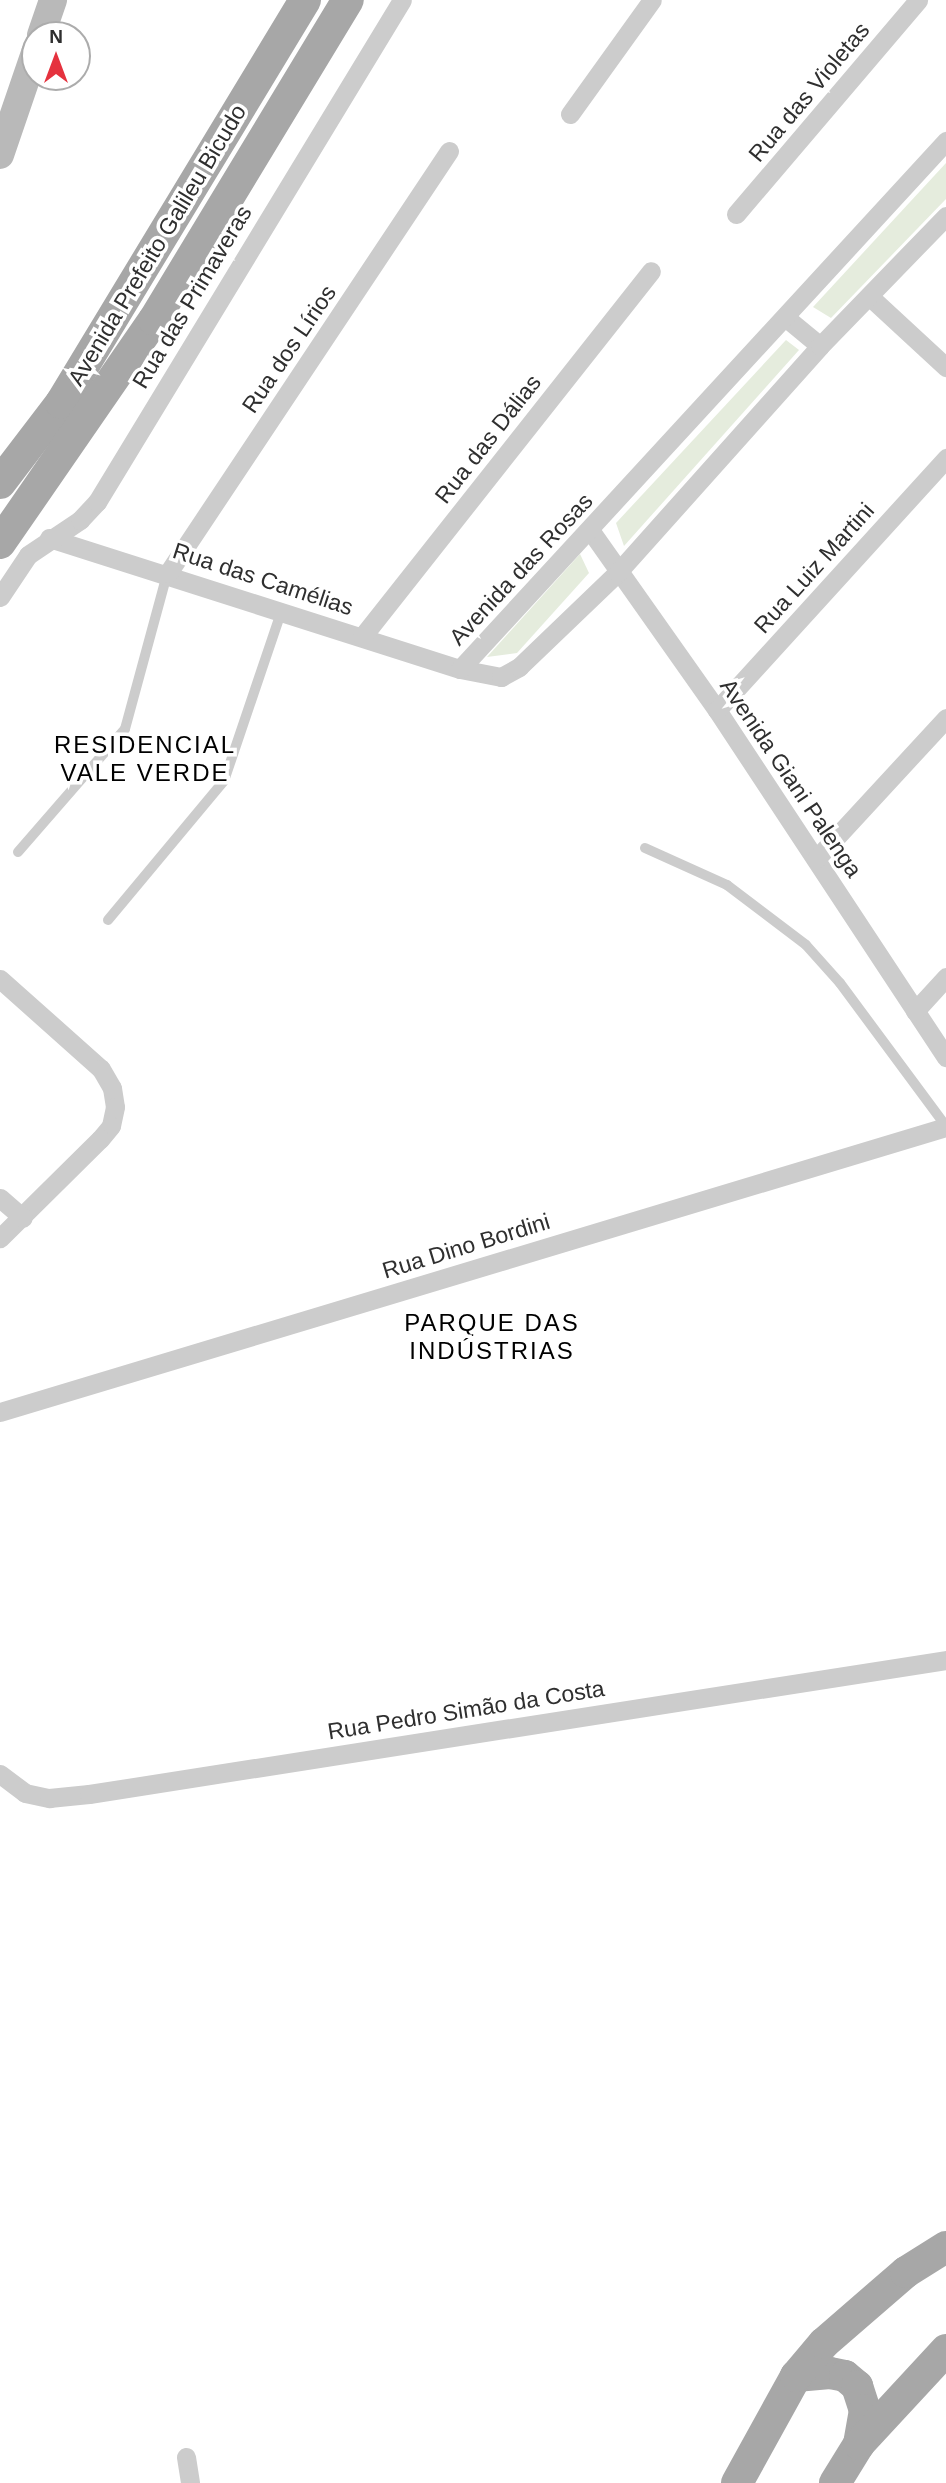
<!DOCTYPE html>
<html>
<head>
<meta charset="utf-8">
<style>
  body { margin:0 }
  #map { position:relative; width:946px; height:2483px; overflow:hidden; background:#fff; font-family:Arial,sans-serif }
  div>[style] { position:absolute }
  .green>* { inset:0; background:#e5ecdd }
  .lane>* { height:10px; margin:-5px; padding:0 5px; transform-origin:5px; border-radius:5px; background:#ccc }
  .street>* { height:19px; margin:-9.5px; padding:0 9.5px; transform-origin:9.5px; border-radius:9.5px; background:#ccc }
  .secondary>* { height:28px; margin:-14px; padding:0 14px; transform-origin:14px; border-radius:14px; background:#b9b9b9 }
  .primary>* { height:32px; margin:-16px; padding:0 16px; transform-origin:16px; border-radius:16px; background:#a7a7a7 }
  span { translate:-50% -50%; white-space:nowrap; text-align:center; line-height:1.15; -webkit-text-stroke:7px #fff; paint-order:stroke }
  .street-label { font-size:23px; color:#2f2f2f }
  .neighbourhood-label { font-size:24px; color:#000; letter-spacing:2px }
  .north { position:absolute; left:21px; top:21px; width:70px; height:70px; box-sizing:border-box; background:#fff; border:2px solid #acacac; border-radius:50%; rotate:0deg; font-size:19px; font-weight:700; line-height:28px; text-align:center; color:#2f2f2f }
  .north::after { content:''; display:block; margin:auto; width:24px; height:32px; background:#e5323e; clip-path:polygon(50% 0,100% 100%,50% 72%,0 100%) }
</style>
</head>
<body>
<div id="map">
  <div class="green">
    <div style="clip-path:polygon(946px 163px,946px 199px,831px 318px,813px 307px)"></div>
    <div style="clip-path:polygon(786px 340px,799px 350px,624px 546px,616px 523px)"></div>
    <div style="clip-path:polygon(580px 554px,589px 573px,517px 653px,487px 657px)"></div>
  </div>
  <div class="lane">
    <div style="left:645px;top:848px;width:90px;rotate:24.3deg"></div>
    <div style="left:727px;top:885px;width:99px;rotate:37.2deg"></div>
    <div style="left:806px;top:945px;width:51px;rotate:48.2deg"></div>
    <div style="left:840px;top:983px;width:178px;rotate:53.5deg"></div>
    <div style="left:18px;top:852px;width:163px;rotate:-49deg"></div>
    <div style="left:125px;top:729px;width:161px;rotate:-74.8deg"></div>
    <div style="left:108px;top:920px;width:181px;rotate:-50.2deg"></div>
    <div style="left:224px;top:781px;width:181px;rotate:-71.3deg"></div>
  </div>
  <div class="street">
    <div style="left:570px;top:114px;width:140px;rotate:-54.3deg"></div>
    <div style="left:736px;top:214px;width:281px;rotate:-49.6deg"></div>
    <div style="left:869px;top:296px;width:105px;rotate:42.7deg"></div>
    <div style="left:785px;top:317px;width:45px;rotate:39.6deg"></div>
    <div style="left:590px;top:530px;width:220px;rotate:54.8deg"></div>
    <div style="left:717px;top:710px;width:416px;rotate:56.6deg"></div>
    <div style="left:49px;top:538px;width:431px;rotate:17.7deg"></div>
    <div style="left:460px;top:669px;width:42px;rotate:11deg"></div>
    <div style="left:501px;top:677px;width:21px;rotate:-29deg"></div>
    <div style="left:519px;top:667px;width:137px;rotate:-43.8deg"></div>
    <div style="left:618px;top:572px;width:303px;rotate:-48.2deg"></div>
    <div style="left:820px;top:346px;width:181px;rotate:-45.9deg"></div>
    <div style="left:168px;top:573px;width:507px;rotate:-56.34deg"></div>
    <div style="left:0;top:597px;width:50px;rotate:-56.3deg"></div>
    <div style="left:28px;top:555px;width:63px;rotate:-33.9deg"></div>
    <div style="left:80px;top:520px;width:25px;rotate:-47deg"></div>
    <div style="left:97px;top:502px;width:587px;rotate:-58.72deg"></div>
    <div style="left:362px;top:637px;width:466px;rotate:-51.7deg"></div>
    <div style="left:460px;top:669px;width:718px;rotate:-47.37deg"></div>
    <div style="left:717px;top:710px;width:341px;rotate:-47.7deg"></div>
    <div style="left:816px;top:859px;width:192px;rotate:-47.3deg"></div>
    <div style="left:0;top:979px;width:135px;rotate:41.7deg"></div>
    <div style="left:101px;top:1069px;width:22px;rotate:60deg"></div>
    <div style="left:112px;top:1088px;width:19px;rotate:81deg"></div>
    <div style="left:115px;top:1107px;width:19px;rotate:102deg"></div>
    <div style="left:111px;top:1126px;width:17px;rotate:130deg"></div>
    <div style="left:100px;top:1139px;width:141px;rotate:135.3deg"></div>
    <div style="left:915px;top:1011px;width:46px;rotate:-47.6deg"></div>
    <div style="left:0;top:1198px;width:30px;rotate:41deg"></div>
    <div style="left:0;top:1412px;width:988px;rotate:-16.77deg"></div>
    <div style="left:0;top:1774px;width:31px;rotate:37deg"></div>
    <div style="left:25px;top:1793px;width:25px;rotate:12deg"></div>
    <div style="left:49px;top:1798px;width:40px;rotate:-5.7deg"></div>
    <div style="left:89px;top:1794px;width:867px;rotate:-8.89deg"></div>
    <div style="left:186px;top:2457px;width:26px;rotate:81deg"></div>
  </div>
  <div class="secondary">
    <div style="left:41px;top:35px;width:37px;rotate:-71deg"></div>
    <div style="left:0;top:155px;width:108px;rotate:-71.1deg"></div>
  </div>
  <div class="primary">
    <div style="left:0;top:483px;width:101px;rotate:-52.7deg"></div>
    <div style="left:61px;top:403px;width:471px;rotate:-58.8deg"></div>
    <div style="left:0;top:543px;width:271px;rotate:-55.4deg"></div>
    <div style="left:154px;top:320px;width:374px;rotate:-58.8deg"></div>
    <div style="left:796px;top:2376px;width:34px;rotate:-5deg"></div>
    <div style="left:830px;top:2373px;width:15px;rotate:11deg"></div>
    <div style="left:845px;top:2376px;width:16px;rotate:40deg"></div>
    <div style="left:857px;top:2386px;width:25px;rotate:72deg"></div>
    <div style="left:865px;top:2410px;width:35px;rotate:100deg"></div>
    <div style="left:737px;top:2483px;width:122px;rotate:-61.1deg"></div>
    <div style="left:796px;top:2376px;width:43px;rotate:-49.7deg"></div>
    <div style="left:824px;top:2343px;width:108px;rotate:-40.9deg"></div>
    <div style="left:906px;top:2272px;width:47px;rotate:-32deg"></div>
    <div style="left:835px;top:2483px;width:46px;rotate:-58.4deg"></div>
    <div style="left:859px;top:2444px;width:128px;rotate:-47.2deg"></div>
  </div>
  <div class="street-label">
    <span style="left:809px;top:92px;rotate:-50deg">Rua das Violetas</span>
    <span style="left:157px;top:245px;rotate:-59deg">Avenida Prefeito Galileu Bicudo</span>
    <span style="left:192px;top:297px;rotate:-59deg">Rua das Primaveras</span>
    <span style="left:289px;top:349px;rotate:-56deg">Rua dos Lírios</span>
    <span style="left:488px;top:439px;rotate:-52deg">Rua das Dálias</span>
    <span style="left:814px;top:568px;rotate:-48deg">Rua Luiz Martini</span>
    <span style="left:521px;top:569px;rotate:-47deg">Avenida das Rosas</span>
    <span style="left:263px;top:579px;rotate:18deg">Rua das Camélias</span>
    <span style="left:791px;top:778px;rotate:56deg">Avenida Giani Palenga</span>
    <span style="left:466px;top:1246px;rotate:-17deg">Rua Dino Bordini</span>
    <span style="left:466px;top:1710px;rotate:-9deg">Rua Pedro Simão da Costa</span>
  </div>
  <div class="neighbourhood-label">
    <span style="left:145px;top:759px">RESIDENCIAL<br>VALE VERDE</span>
    <span style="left:492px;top:1337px">PARQUE DAS<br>INDÚSTRIAS</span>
  </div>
  <div class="north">N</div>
</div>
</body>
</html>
